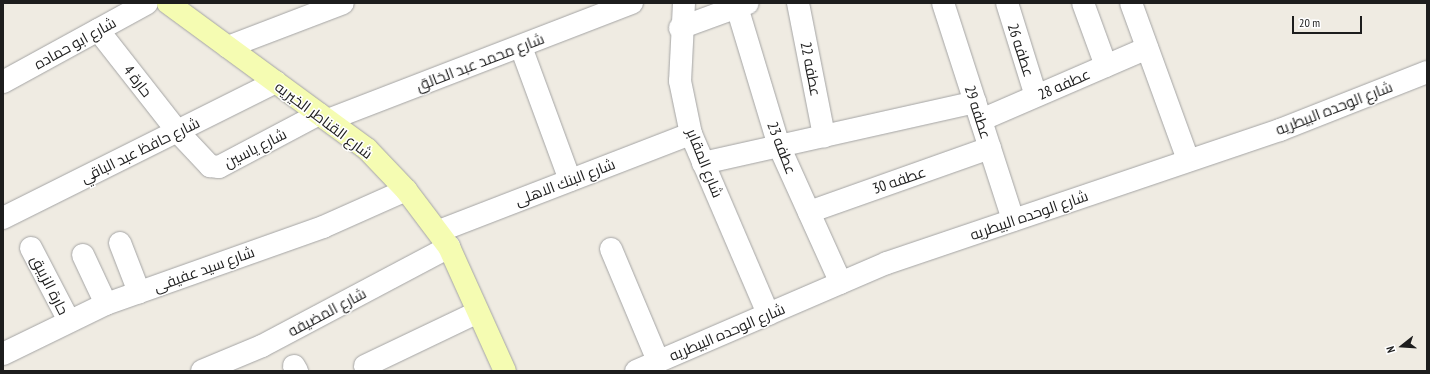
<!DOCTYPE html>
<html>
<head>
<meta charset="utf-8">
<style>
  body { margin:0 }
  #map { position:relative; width:1430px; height:374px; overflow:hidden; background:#efebe2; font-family:"PT Sans Narrow",Cairo,sans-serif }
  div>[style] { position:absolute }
  .roads { filter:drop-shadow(0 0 1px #a4a4a4) drop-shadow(0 0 1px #a4a4a4) }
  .minor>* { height:22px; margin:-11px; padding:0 11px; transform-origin:11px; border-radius:11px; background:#fff }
  .secondary>* { height:22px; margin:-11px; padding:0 11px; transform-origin:11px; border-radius:11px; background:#f5fcb2 }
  span { translate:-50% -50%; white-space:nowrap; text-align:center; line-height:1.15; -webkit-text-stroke:3px #fff; paint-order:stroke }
  .street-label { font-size:15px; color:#1d1d1d }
  .frame { position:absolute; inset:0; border:4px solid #1d1d1d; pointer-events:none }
  .north { position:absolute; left:1382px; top:326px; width:40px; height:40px; -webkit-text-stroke:3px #fff; paint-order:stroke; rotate:253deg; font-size:11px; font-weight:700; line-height:16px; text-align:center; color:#1d1d1d }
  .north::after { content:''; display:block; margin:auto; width:14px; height:18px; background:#1d1d1d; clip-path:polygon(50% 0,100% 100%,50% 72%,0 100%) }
  .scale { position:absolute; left:1292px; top:16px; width:70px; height:18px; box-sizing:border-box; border:2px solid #1d1d1d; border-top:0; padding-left:5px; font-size:12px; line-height:14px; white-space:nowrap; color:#1d1d1d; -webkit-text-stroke:3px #fff; paint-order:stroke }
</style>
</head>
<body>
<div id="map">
  <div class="roads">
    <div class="minor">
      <div style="left:684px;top:3px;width:78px;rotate:92.9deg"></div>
      <div style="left:680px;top:81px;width:54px;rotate:78.3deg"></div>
      <div style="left:691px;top:134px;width:196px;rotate:66.8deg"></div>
      <div style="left:798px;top:3px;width:136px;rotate:78.9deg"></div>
      <div style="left:943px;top:3px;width:228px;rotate:72.1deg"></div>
      <div style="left:1007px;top:3px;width:97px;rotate:72.7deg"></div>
      <div style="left:1083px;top:3px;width:67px;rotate:69.9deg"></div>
      <div style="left:1131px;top:3px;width:167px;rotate:70deg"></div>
      <div style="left:737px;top:7px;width:145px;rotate:73.2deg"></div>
      <div style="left:779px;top:146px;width:150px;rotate:65.7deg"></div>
      <div style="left:680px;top:28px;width:72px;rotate:-20.2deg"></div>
      <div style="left:98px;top:30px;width:130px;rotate:51.9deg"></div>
      <div style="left:178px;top:132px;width:47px;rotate:46.7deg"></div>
      <div style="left:210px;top:166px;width:9px;rotate:6deg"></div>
      <div style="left:219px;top:167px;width:113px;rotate:-27.9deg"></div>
      <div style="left:228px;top:47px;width:123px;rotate:-20.9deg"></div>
      <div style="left:521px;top:47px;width:142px;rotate:69.8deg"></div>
      <div style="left:3px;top:82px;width:164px;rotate:-28.7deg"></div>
      <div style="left:328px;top:120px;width:326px;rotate:-21.1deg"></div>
      <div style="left:981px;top:120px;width:181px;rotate:-23.4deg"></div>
      <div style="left:703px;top:163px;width:279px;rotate:-12.6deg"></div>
      <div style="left:809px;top:212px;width:192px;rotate:-19.5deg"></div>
      <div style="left:3px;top:218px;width:305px;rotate:-26.5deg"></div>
      <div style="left:439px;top:231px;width:270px;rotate:-21.1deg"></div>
      <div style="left:120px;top:243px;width:53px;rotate:68.8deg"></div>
      <div style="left:31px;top:248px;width:82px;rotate:62.5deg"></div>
      <div style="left:611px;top:249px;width:121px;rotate:67.2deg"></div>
      <div style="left:83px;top:255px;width:54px;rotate:64.9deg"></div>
      <div style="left:3px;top:354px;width:114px;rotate:-25.9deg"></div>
      <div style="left:106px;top:304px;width:230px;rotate:-19.5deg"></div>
      <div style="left:323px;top:227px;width:91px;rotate:-24deg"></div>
      <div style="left:294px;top:366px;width:6px;rotate:59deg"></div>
      <div style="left:365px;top:366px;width:125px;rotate:-25.5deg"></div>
      <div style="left:202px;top:371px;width:65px;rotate:-22.6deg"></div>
      <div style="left:262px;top:346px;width:212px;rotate:-27.9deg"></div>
      <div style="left:636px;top:371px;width:273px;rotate:-23.3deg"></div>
      <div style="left:887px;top:263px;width:415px;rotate:-18.7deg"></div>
      <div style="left:1280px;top:130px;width:158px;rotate:-21.5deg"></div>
    </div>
    <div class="secondary">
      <div style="left:168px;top:3px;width:247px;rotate:36.3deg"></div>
      <div style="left:367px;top:149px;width:57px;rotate:46.4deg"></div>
      <div style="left:406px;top:190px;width:71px;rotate:53deg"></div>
      <div style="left:449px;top:247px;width:136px;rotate:65.7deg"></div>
    </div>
  </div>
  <div class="street-label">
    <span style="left:75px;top:43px;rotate:-29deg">شارع ابو حماده</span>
    <span style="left:1021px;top:50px;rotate:72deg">عطفه 26</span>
    <span style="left:480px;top:62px;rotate:-21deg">شارع محمد عبد الخالق</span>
    <span style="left:811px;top:69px;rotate:79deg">عطفه 22</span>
    <span style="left:138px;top:81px;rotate:52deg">حارة 4</span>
    <span style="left:1064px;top:84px;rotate:-24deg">عطفه 28</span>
    <span style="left:1334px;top:108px;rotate:-21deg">شارع الوحده البيطريه</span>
    <span style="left:978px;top:112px;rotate:72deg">عطفه 29</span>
    <span style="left:324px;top:120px;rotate:37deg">شارع القناطر الخيريه</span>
    <span style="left:255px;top:148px;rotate:-27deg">شارع ياسين</span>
    <span style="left:782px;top:148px;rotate:69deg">عطفه 23</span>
    <span style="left:140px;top:150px;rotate:-26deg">شارع حافظ عبد الباقي</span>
    <span style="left:705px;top:163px;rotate:68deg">شارع المقابر</span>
    <span style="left:899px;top:180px;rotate:-19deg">عطفه 30</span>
    <span style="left:565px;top:182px;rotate:-21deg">شارع البنك الاهلى</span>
    <span style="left:1029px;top:215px;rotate:-19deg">شارع الوحده البيطريه</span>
    <span style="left:204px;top:269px;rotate:-20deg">شارع سيد عفيفى</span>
    <span style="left:50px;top:285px;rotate:63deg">حارة الزيبق</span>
    <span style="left:327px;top:312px;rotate:-28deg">شارع المضيفه</span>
    <span style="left:727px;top:332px;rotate:-23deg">شارع الوحده البيطريه</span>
  </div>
  <div class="frame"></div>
  <div class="north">N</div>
  <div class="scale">20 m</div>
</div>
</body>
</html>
